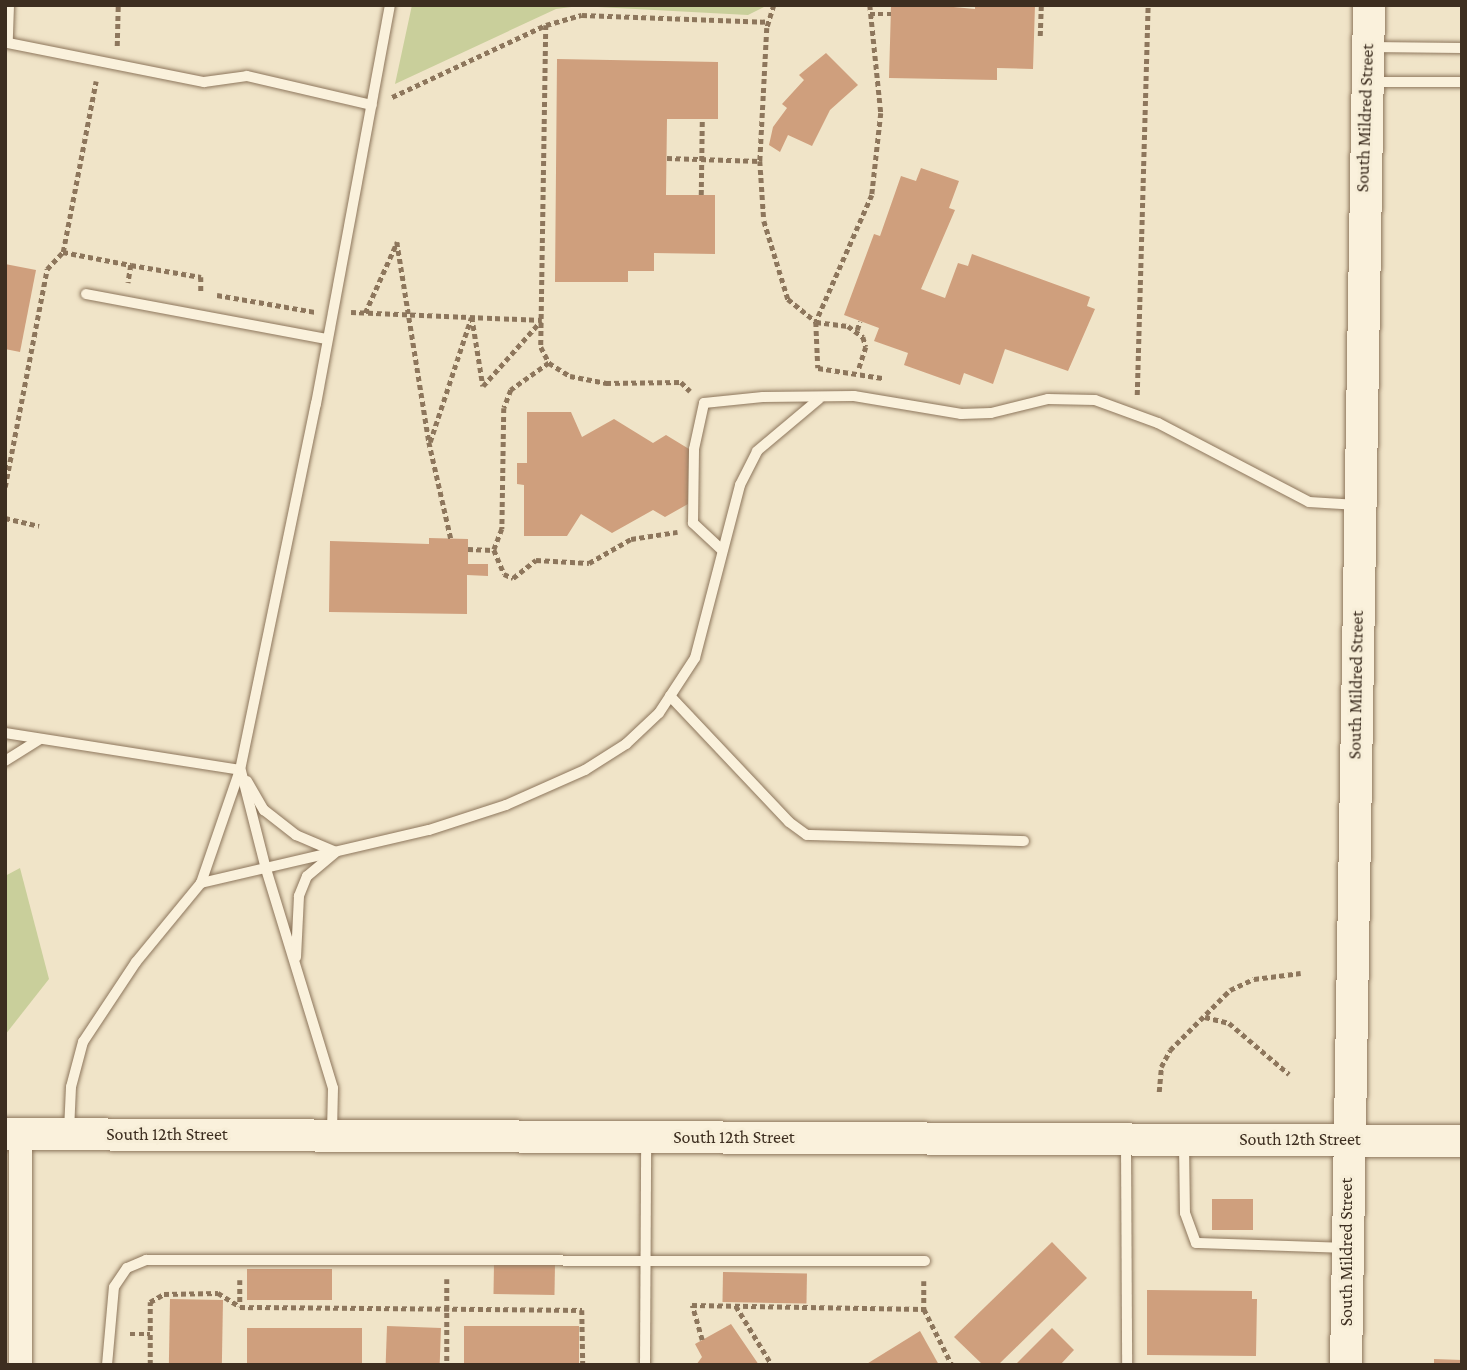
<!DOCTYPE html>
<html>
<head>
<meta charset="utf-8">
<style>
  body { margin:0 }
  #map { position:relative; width:1467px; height:1370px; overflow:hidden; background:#f0e4c8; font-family:"Crimson Pro",serif }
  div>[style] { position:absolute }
  .green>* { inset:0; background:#c9cf9b }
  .building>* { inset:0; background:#cf9f7d; transform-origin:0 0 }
  .path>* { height:4.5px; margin-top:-2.25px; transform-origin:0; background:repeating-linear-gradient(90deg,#8d765c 0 5px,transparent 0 8.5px) }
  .roads { filter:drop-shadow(0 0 2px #8d765c) drop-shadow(0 0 2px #8d765c) }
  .service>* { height:10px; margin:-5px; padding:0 5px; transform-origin:5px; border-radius:5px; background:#faf1dc }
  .minor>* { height:23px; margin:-11.5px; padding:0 11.5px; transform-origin:11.5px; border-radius:11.5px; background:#faf1dc }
  .secondary>* { height:32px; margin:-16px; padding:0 16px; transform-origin:16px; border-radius:16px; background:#faf1dc }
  span { translate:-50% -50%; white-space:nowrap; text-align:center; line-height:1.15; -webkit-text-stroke:6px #f7eed8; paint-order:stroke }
  .street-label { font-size:18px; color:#3d2e20 }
  .frame { position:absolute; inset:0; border:7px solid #3d2e20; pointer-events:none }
</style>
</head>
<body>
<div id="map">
  <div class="green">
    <div style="clip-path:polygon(412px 5px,768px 5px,748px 15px,579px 6px,556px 9px,395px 84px)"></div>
    <div style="clip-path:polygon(20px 868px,49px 979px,5px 1035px,5px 876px)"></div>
  </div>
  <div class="building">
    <div style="clip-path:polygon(932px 5px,975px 9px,975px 5px,1035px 5px,1033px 69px,997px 68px,997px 80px,889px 78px,891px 7px)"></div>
    <div style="clip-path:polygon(826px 53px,858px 85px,830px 110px,812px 146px,788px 135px,780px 152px,769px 145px,773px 127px,787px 108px,782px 104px,804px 80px,799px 75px)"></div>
    <div style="clip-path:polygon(557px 59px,718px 62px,718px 119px,667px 119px,666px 195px,715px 195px,715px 254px,654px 253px,654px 271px,628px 271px,628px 282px,555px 282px)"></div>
    <div style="clip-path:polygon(921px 168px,959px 181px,949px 208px,955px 210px,921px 289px,945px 298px,958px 263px,968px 266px,972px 254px,1090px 297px,1087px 306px,1095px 309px,1068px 371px,1005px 349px,993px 384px,964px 373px,960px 385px,904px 365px,908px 353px,874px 341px,879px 328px,844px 315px,874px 234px,880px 236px,901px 176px,916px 181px)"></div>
    <div style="clip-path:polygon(5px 264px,36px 270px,20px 352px,5px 349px)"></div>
    <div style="clip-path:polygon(527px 412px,571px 412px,582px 437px,614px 419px,653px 443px,666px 435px,689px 449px,688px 504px,665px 517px,653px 510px,612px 533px,581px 514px,567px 536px,524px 536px,524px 485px,517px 484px,517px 463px,527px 463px)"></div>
    <div style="clip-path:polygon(429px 538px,468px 539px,468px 564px,488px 564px,488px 576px,467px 575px,467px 614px,329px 612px,330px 541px,429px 544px)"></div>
    <div style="left:1212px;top:1199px;width:41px;height:31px"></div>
    <div style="clip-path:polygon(1052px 1242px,1087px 1278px,998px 1365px,983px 1365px,954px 1337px)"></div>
    <div style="left:494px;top:1264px;width:61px;height:30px;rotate:1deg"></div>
    <div style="left:247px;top:1269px;width:85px;height:31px"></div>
    <div style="left:723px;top:1272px;width:84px;height:30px;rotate:1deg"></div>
    <div style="clip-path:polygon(1147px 1290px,1252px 1291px,1252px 1299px,1257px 1299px,1256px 1356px,1147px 1355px)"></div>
    <div style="left:170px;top:1299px;width:53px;height:66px;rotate:1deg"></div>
    <div style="clip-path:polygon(731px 1324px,759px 1365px,696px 1365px,702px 1357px,695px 1344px)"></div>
    <div style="left:387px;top:1326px;width:54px;height:39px;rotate:2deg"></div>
    <div style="left:464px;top:1326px;width:115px;height:39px"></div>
    <div style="left:247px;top:1328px;width:115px;height:37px"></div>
    <div style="clip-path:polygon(1052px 1328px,1074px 1350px,1060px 1365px,1015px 1365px)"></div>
    <div style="clip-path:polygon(920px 1331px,939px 1365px,865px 1365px)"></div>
    <div style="clip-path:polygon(1434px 1359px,1462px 1360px,1462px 1365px,1434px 1365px)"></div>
  </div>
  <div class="path">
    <div style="left:774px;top:5px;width:24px;rotate:107deg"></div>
    <div style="left:767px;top:28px;width:133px;rotate:93deg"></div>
    <div style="left:760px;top:161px;width:60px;rotate:86.2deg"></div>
    <div style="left:764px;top:221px;width:82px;rotate:72.9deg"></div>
    <div style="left:788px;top:299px;width:36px;rotate:39deg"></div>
    <div style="left:816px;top:322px;width:32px;rotate:7deg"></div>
    <div style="left:848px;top:326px;width:19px;rotate:36deg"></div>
    <div style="left:863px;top:337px;width:10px;rotate:73deg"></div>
    <div style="left:866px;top:347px;width:25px;rotate:108deg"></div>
    <div style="left:870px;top:5px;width:109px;rotate:84.2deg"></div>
    <div style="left:881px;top:113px;width:82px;rotate:96.3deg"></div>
    <div style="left:872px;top:195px;width:139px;rotate:113.8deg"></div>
    <div style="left:816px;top:322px;width:46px;rotate:87.5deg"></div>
    <div style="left:818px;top:368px;width:65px;rotate:8.9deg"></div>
    <div style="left:913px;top:7px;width:2px;rotate:-90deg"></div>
    <div style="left:870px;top:14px;width:21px"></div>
    <div style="left:546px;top:25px;width:322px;rotate:90.9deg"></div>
    <div style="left:541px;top:347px;width:18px;rotate:63deg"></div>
    <div style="left:549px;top:363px;width:25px;rotate:32deg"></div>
    <div style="left:570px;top:376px;width:37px;rotate:11deg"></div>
    <div style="left:606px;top:383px;width:75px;rotate:-0.8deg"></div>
    <div style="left:681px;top:382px;width:13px;rotate:45deg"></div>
    <div style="left:1040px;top:36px;width:31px;rotate:-88deg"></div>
    <div style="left:117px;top:46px;width:41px;rotate:-88.6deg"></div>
    <div style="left:392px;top:97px;width:170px;rotate:-25.1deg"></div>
    <div style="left:546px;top:25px;width:37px;rotate:-16deg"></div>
    <div style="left:582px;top:15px;width:187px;rotate:2.1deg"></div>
    <div style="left:667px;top:158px;width:93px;rotate:1.8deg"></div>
    <div style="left:701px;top:195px;width:76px;rotate:-89.2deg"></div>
    <div style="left:63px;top:252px;width:69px;rotate:10.8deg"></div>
    <div style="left:131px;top:265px;width:18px;rotate:99deg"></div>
    <div style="left:131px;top:265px;width:71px;rotate:9.7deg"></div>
    <div style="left:201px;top:277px;width:15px;rotate:90deg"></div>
    <div style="left:217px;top:295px;width:99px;rotate:9.8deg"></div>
    <div style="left:351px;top:312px;width:191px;rotate:2.4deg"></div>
    <div style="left:365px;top:313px;width:78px;rotate:-65.7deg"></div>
    <div style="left:397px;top:242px;width:203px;rotate:80.9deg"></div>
    <div style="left:429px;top:442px;width:99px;rotate:77.2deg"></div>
    <div style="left:472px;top:317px;width:70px;rotate:80.9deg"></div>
    <div style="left:483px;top:386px;width:87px;rotate:-48.3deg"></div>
    <div style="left:857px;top:330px;width:9px;rotate:-72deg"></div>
    <div style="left:549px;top:363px;width:47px;rotate:144.6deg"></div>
    <div style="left:511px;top:390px;width:19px;rotate:111deg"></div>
    <div style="left:504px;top:408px;width:121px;rotate:90.9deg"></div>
    <div style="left:502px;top:529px;width:22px;rotate:111deg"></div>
    <div style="left:494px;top:550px;width:26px;rotate:67deg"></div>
    <div style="left:504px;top:574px;width:10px;rotate:24deg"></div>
    <div style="left:513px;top:578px;width:29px;rotate:-38deg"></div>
    <div style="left:536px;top:560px;width:53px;rotate:3.2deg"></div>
    <div style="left:589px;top:563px;width:48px;rotate:-29.7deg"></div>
    <div style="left:631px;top:539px;width:47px;rotate:-8.7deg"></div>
    <div style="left:1137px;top:395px;width:390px;rotate:-88.4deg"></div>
    <div style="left:430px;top:442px;width:131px;rotate:-71.7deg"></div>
    <div style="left:5px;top:487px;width:222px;rotate:-79.1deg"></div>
    <div style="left:47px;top:269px;width:23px;rotate:-47deg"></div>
    <div style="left:63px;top:252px;width:174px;rotate:-79.1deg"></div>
    <div style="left:5px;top:518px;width:35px;rotate:13deg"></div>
    <div style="left:468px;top:549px;width:26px;rotate:2deg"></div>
    <div style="left:1205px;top:1017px;width:25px;rotate:14deg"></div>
    <div style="left:1229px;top:1023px;width:79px;rotate:40.4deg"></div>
    <div style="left:1159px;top:1092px;width:25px;rotate:-85deg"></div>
    <div style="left:1161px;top:1067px;width:19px;rotate:-62deg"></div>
    <div style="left:1170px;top:1050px;width:85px;rotate:-45deg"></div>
    <div style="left:1230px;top:990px;width:26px;rotate:-25deg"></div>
    <div style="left:1254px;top:979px;width:47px;rotate:-7.3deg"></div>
    <div style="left:447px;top:1279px;width:86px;rotate:90deg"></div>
    <div style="left:240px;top:1280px;width:26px;rotate:90deg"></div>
    <div style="left:924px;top:1281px;width:28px;rotate:90deg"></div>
    <div style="left:924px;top:1309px;width:63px;rotate:63.4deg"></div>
    <div style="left:736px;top:1306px;width:69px;rotate:58.6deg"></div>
    <div style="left:130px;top:1334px;width:20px"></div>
    <div style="left:702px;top:1340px;width:36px;rotate:-106deg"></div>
    <div style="left:692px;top:1305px;width:232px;rotate:1deg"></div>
    <div style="left:150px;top:1365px;width:63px;rotate:-90deg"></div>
    <div style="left:150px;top:1302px;width:16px;rotate:-30deg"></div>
    <div style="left:164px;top:1294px;width:54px;rotate:-1.1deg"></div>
    <div style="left:218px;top:1293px;width:26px;rotate:32deg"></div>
    <div style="left:240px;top:1307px;width:342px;rotate:0.5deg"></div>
    <div style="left:582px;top:1310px;width:55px;rotate:89deg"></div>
  </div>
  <div class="roads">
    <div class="service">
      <div style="left:9px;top:5px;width:38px;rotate:92deg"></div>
      <div style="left:8px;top:43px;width:200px;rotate:11.3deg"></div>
      <div style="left:204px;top:82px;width:43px;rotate:-7.9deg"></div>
      <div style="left:247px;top:76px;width:128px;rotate:13.1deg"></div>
      <div style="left:1370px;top:47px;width:92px;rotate:0.6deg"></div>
      <div style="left:1369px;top:82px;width:93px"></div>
      <div style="left:86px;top:294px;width:245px;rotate:10.6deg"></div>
      <div style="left:722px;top:550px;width:40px;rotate:-137deg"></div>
      <div style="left:693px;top:523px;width:74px;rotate:-89.2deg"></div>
      <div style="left:694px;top:449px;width:47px;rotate:-77.7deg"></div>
      <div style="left:704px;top:403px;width:59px;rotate:-5.8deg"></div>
      <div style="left:763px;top:397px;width:91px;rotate:-0.6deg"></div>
      <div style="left:854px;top:396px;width:109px;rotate:9.5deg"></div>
      <div style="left:961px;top:414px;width:30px;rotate:-2deg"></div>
      <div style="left:991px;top:413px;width:59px;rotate:-13.8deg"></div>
      <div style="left:1048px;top:399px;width:47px;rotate:1.2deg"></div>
      <div style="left:1095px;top:400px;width:67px;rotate:20.1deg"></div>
      <div style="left:1158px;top:423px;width:170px;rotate:27.6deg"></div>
      <div style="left:1309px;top:502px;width:49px;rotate:3.5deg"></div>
      <div style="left:670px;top:696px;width:173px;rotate:46.6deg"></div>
      <div style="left:789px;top:822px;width:22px;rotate:36deg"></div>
      <div style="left:807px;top:835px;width:217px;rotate:1.6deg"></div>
      <div style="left:5px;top:733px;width:238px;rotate:8.9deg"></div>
      <div style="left:5px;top:761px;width:41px;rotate:-32.2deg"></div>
      <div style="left:241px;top:771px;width:101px;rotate:75.7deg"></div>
      <div style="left:266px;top:869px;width:229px;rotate:73deg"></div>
      <div style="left:333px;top:1088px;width:45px;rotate:91.3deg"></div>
      <div style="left:247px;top:781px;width:34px;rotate:60deg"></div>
      <div style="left:264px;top:810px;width:41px;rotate:38deg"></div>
      <div style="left:296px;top:835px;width:43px;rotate:23deg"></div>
      <div style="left:336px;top:852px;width:38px;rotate:140deg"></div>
      <div style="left:307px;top:876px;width:22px;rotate:112deg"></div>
      <div style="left:299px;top:896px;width:61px;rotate:92.8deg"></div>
      <div style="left:201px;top:883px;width:234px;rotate:-13.1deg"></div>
      <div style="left:429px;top:830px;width:81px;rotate:-18deg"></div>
      <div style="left:506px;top:805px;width:86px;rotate:-23.9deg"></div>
      <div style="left:585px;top:770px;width:49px;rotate:-32.4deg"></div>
      <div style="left:626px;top:744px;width:45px;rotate:-43.2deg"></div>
      <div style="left:659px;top:713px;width:66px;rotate:-56.8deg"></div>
      <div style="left:695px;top:658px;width:179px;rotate:-75.4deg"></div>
      <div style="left:740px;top:485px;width:38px;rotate:-63deg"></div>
      <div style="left:757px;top:451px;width:81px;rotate:-40deg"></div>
      <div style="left:69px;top:1131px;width:44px;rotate:-87.4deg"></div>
      <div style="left:71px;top:1087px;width:47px;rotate:-75.1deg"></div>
      <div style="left:83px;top:1042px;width:96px;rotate:-56.5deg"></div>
      <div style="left:136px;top:962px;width:102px;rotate:-50.6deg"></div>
      <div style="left:201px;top:883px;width:120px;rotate:-71deg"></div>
      <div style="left:240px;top:770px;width:374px;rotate:-78.3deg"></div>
      <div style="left:316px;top:404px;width:406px;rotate:-79.5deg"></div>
      <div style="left:1126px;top:1144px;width:221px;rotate:89.7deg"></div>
      <div style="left:1184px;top:1144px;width:69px;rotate:89.2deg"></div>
      <div style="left:1185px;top:1213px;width:32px;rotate:70deg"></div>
      <div style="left:1196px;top:1243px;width:147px;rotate:1.9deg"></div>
      <div style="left:107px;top:1365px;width:78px;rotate:-84.9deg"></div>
      <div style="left:114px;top:1287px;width:23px;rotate:-56deg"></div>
      <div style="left:127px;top:1268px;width:21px;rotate:-23deg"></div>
      <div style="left:146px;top:1260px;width:779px;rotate:0.07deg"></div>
      <div style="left:645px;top:1365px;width:225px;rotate:-89.7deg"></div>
    </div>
    <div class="minor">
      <div style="left:20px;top:1365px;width:231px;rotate:-90deg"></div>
    </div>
    <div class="secondary">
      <div style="left:5px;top:1134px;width:1457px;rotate:0.28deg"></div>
      <div style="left:1346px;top:1365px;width:1360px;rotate:-89.03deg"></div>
    </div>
  </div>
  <div class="street-label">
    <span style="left:1365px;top:118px;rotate:-88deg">South Mildred Street</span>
    <span style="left:1356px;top:685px;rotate:-89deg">South Mildred Street</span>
    <span style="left:167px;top:1134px">South 12th Street</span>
    <span style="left:734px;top:1137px">South 12th Street</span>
    <span style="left:1300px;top:1139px">South 12th Street</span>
    <span style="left:1346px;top:1252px;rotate:-90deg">South Mildred Street</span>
  </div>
  <div class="frame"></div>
</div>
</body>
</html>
